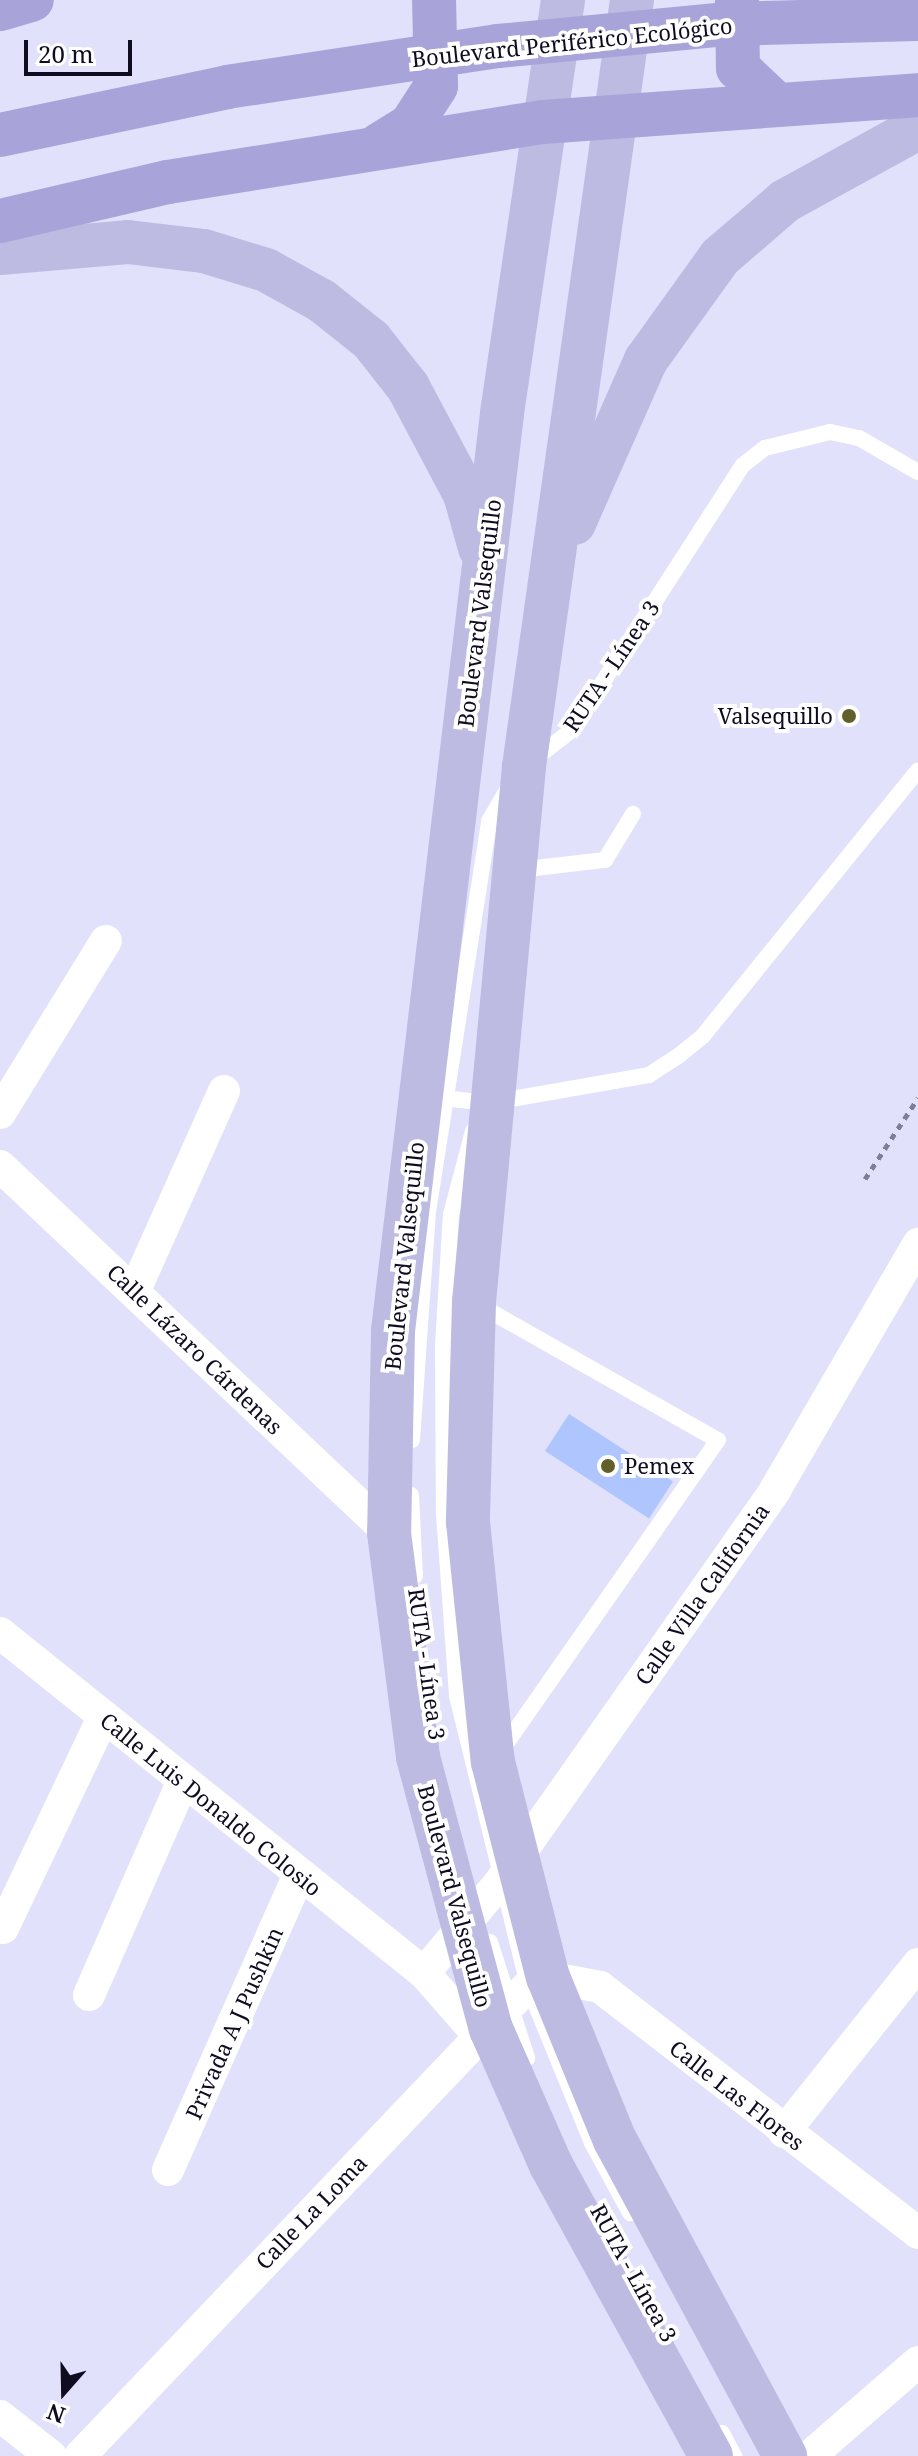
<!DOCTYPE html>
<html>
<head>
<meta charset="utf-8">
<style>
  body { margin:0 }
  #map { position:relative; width:918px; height:2456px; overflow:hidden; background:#e1e1fb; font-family:"Noto Serif",serif }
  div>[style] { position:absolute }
  .building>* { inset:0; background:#aec6fd; transform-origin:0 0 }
  .path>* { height:5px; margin-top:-2.5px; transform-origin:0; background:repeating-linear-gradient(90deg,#7f7e96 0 6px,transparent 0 12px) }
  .service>* { height:16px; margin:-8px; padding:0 8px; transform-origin:8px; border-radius:8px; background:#fff }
  .minor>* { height:32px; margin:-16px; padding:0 16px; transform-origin:16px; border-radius:16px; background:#fff }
  .primary>* { height:44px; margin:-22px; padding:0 22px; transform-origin:22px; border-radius:22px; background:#bebbe3 }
  .trunk>* { height:44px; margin:-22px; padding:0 22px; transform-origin:22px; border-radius:22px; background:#a8a4da }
  .dots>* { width:22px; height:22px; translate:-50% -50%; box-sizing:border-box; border:4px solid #fff; border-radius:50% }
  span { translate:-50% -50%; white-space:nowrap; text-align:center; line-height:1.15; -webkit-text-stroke:8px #fff; paint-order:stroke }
  .street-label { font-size:22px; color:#0f0c22 }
  .poi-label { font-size:22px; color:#0f0c22 }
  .right { translate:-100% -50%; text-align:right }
  .left { translate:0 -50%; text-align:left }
  .north { position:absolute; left:24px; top:2352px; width:80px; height:80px; -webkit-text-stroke:6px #fff; paint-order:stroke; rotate:200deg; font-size:22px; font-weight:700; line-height:32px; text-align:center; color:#0f0c22 }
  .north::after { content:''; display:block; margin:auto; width:28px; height:36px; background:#0f0c22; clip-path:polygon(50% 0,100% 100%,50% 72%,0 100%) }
  .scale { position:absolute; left:24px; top:40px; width:108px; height:36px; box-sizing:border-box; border:4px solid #0f0c22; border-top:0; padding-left:10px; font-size:24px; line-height:28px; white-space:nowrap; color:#0f0c22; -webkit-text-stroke:6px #fff; paint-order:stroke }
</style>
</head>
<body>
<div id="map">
  <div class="building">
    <div style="left:569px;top:1414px;width:124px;height:44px;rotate:33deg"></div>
  </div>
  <div class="path">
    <div style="left:865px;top:1179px;width:97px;rotate:-56.8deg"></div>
  </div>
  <div class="service">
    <div style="left:532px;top:761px;width:51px;rotate:-37.8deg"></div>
    <div style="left:572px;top:730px;width:315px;rotate:-57.2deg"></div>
    <div style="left:743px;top:465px;width:28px;rotate:-38deg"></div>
    <div style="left:765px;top:448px;width:67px;rotate:-13.8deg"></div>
    <div style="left:830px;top:432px;width:30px;rotate:12deg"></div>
    <div style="left:859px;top:438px;width:68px;rotate:30deg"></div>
    <div style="left:518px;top:870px;width:88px;rotate:-6.6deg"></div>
    <div style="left:605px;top:860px;width:54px;rotate:-58.7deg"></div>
    <div style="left:451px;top:1099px;width:38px;rotate:6deg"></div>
    <div style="left:489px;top:1103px;width:162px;rotate:-9.9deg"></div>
    <div style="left:649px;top:1075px;width:33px;rotate:-33deg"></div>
    <div style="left:677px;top:1057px;width:32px;rotate:-39deg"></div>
    <div style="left:702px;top:1037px;width:343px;rotate:-51deg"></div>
    <div style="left:473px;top:1131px;width:86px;rotate:104.8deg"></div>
    <div style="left:451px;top:1214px;width:130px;rotate:93.5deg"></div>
    <div style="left:443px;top:1344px;width:170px;rotate:89.7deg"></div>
    <div style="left:444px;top:1514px;width:182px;rotate:85.9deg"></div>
    <div style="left:457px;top:1696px;width:299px;rotate:76.2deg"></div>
    <div style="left:528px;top:1986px;width:170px;rotate:67.8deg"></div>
    <div style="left:592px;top:2143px;width:80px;rotate:61.5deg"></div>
    <div style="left:479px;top:1305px;width:274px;rotate:29.5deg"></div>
    <div style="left:718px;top:1440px;width:379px;rotate:124.9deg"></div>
    <div style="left:412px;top:1440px;width:229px;rotate:-86deg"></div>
    <div style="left:428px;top:1212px;width:396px;rotate:-81.1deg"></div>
    <div style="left:489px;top:821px;width:48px;rotate:-59.7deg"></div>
    <div style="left:411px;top:1495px;width:81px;rotate:87.2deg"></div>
    <div style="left:490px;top:1942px;width:122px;rotate:72.3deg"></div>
    <div style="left:722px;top:2433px;width:26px;rotate:62deg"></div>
  </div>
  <div class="minor">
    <div style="left:0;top:1113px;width:202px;rotate:-58.4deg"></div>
    <div style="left:0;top:1166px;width:535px;rotate:43.33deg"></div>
    <div style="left:135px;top:1290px;width:218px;rotate:-65.9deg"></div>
    <div style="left:0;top:1633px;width:543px;rotate:38.73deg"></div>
    <div style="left:424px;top:1973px;width:86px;rotate:48.8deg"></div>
    <div style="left:3px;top:1928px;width:233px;rotate:-64.6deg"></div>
    <div style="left:424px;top:1973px;width:119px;rotate:-50.1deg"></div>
    <div style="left:500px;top:1882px;width:479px;rotate:-54.9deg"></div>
    <div style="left:775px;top:1490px;width:285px;rotate:-59.8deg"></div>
    <div style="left:89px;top:1995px;width:234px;rotate:-66.3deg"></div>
    <div style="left:784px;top:2132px;width:215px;rotate:-51.4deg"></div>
    <div style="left:168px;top:2170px;width:323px;rotate:-66.1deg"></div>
    <div style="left:0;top:2416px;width:65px;rotate:38.1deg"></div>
    <div style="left:80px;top:2456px;width:649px;rotate:-46.37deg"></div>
    <div style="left:528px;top:1986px;width:22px;rotate:-24deg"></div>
    <div style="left:548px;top:1977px;width:53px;rotate:10.9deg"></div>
    <div style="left:600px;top:1987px;width:402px;rotate:37.7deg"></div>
    <div style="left:810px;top:2456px;width:143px;rotate:-41deg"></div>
  </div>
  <div class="primary">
    <div style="left:563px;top:0;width:418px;rotate:98.4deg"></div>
    <div style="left:502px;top:414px;width:923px;rotate:96.78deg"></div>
    <div style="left:393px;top:1331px;width:202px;rotate:91.1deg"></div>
    <div style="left:389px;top:1533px;width:226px;rotate:82.6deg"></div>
    <div style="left:418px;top:1757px;width:282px;rotate:75deg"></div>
    <div style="left:491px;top:2029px;width:149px;rotate:66.2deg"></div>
    <div style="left:551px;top:2165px;width:332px;rotate:61.2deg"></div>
    <div style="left:632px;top:0;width:775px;rotate:98.02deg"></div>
    <div style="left:524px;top:767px;width:537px;rotate:95.34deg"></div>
    <div style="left:474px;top:1302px;width:220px;rotate:91.6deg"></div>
    <div style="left:468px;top:1522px;width:241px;rotate:84.1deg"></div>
    <div style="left:493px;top:1762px;width:222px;rotate:75.7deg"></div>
    <div style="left:548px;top:1977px;width:176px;rotate:67.7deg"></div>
    <div style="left:615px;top:2140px;width:359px;rotate:61.7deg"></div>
    <div style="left:0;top:253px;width:128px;rotate:-4.9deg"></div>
    <div style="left:128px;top:242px;width:77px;rotate:6.8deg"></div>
    <div style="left:204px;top:251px;width:65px;rotate:17deg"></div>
    <div style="left:266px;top:270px;width:64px;rotate:29deg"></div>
    <div style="left:322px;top:301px;width:63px;rotate:38.5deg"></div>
    <div style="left:371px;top:340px;width:60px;rotate:51.8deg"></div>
    <div style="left:408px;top:387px;width:121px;rotate:62deg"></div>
    <div style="left:465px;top:494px;width:56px;rotate:74.5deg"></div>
    <div style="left:574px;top:523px;width:178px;rotate:-66.2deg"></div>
    <div style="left:646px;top:360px;width:127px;rotate:-54.3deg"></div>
    <div style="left:720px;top:257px;width:86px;rotate:-40.7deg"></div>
    <div style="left:785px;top:201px;width:152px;rotate:-28.8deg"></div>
  </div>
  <div class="trunk">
    <div style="left:737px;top:0;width:68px;rotate:89.2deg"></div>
    <div style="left:738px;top:68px;width:52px;rotate:43.5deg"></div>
    <div style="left:0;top:9px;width:33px;rotate:-16deg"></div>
    <div style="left:0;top:135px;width:232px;rotate:-11.9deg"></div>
    <div style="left:227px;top:87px;width:274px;rotate:-8.6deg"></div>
    <div style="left:498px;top:46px;width:228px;rotate:-5.5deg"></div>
    <div style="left:725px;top:24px;width:193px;rotate:-1.5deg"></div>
    <div style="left:379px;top:145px;width:38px;rotate:-32deg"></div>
    <div style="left:411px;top:125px;width:46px;rotate:-57.3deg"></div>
    <div style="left:436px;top:86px;width:86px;rotate:-91.3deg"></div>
    <div style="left:0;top:221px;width:172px;rotate:-13.1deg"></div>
    <div style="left:168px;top:182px;width:380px;rotate:-9.1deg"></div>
    <div style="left:543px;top:122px;width:376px;rotate:-4.1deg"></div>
  </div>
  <div class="dots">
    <div style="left:849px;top:716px;background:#615f2b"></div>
    <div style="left:608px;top:1466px;background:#615f2b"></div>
  </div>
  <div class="street-label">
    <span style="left:572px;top:42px;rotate:-6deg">Boulevard Periférico Ecológico</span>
    <span style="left:479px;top:613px;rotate:-83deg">Boulevard Valsequillo</span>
    <span style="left:611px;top:666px;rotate:-56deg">RUTA - Línea 3</span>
    <span style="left:404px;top:1256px;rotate:-84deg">Boulevard Valsequillo</span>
    <span style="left:195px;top:1349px;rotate:44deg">Calle Lázaro Cárdenas</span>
    <span style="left:702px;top:1594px;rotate:-55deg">Calle Villa California</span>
    <span style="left:427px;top:1664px;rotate:82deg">RUTA - Línea 3</span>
    <span style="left:211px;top:1804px;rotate:39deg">Calle Luis Donaldo Colosio</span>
    <span style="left:455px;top:1896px;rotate:75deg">Boulevard Valsequillo</span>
    <span style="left:234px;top:2023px;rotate:-66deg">Privada A J Pushkin</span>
    <span style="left:737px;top:2095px;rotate:38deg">Calle Las Flores</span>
    <span style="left:311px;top:2212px;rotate:-46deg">Calle La Loma</span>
    <span style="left:634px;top:2273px;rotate:61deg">RUTA - Línea 3</span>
  </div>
  <div class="poi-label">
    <span class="right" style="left:833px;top:716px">Valsequillo</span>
    <span class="left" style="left:624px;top:1466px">Pemex</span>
  </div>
  <div class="north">N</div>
  <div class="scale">20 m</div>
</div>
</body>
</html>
